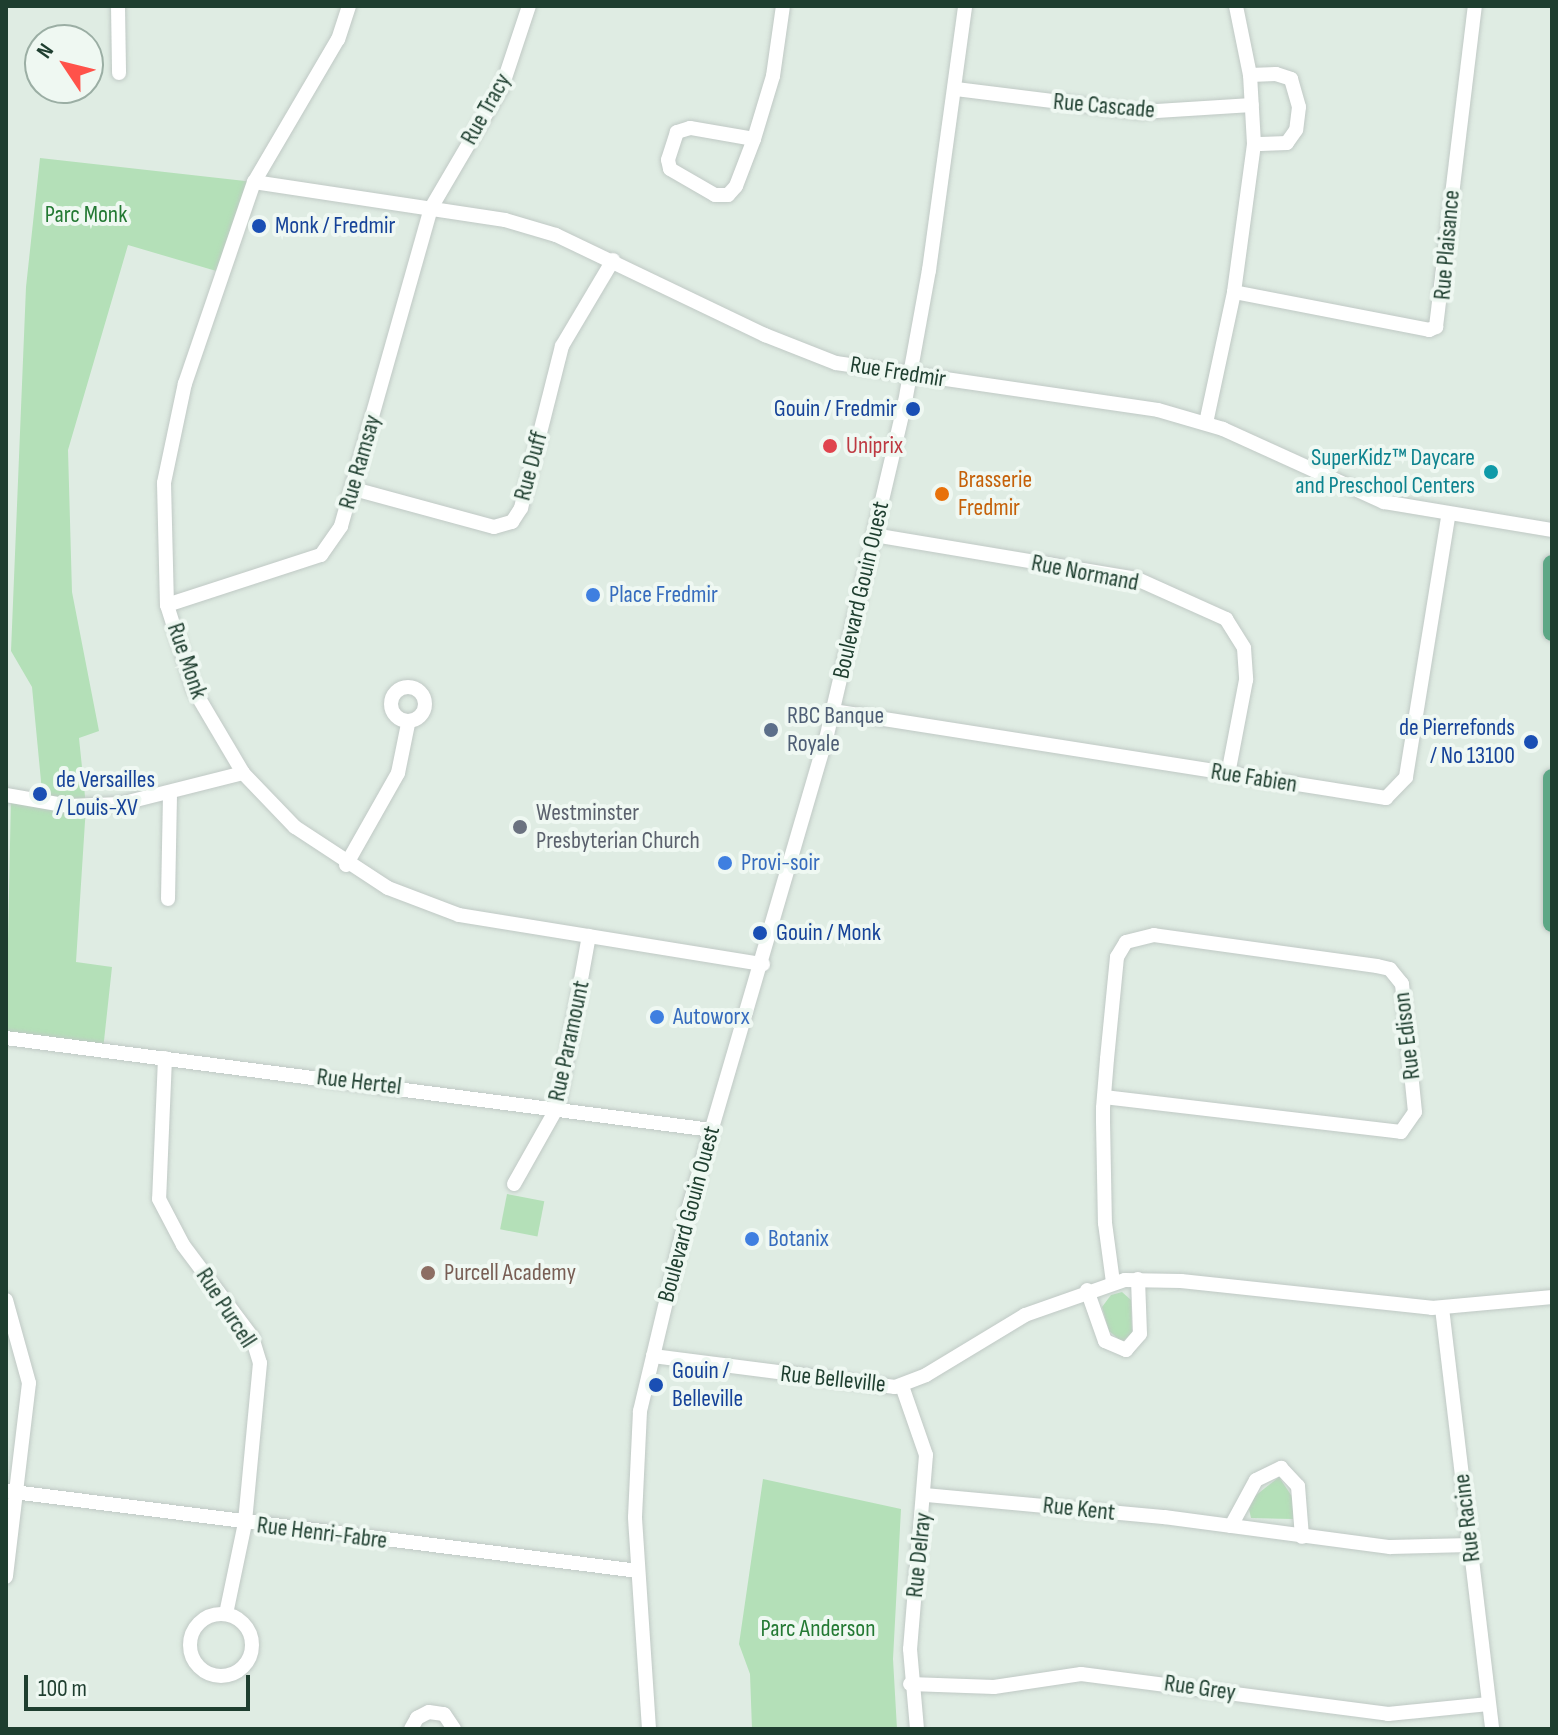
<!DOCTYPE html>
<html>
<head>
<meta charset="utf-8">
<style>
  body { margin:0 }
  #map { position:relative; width:1558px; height:1735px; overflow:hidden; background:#dfece3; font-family:"Sofia Sans Condensed",sans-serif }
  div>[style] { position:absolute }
  .green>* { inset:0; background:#b4e0b8; transform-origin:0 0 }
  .roads { filter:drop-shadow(0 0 2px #c0c9c5) drop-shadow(0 0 2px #c0c9c5) }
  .minor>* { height:14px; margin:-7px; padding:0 7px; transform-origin:7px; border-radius:7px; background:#fff }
  .minor>.ring { margin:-7px; padding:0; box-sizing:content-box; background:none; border:14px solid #fff; border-radius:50% }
  .major>* { height:18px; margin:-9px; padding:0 9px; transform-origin:9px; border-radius:9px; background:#5da786 }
  .dots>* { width:22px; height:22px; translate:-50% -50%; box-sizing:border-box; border:4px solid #eff8f2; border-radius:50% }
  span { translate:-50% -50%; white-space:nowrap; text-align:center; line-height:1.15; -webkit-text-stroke:8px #eff8f2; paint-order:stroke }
  .street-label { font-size:24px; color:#1e3e2f }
  .park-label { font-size:24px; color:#237933 }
  .transit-label { font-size:24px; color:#164399 }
  .left { translate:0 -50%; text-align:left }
  .right { translate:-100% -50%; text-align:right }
  .health-label { font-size:24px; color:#be3a42 }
  .culture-label { font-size:24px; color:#0d838f }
  .food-label { font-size:24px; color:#c56008 }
  .shop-label { font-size:24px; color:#366cbe }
  .service-label { font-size:24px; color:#4e5e75 }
  .worship-label { font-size:24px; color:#5b616d }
  .education-label { font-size:24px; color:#785e54 }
  .frame { position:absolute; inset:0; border:8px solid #1e3e2f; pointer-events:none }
  .north { position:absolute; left:24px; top:24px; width:80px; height:80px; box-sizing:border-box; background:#eff8f2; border:2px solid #9baea4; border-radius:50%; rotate:305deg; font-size:22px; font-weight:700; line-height:32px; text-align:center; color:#1e3e2f }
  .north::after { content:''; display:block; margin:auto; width:28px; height:36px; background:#ff524a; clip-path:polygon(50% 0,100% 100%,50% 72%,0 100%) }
  .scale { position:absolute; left:24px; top:1675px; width:226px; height:36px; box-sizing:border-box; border:4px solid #1e3e2f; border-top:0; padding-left:10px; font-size:24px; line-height:28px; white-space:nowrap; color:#1e3e2f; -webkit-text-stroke:6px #eff8f2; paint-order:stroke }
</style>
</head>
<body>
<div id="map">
  <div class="green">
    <div style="clip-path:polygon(40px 158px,254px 182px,223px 273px,128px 245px,68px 450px,72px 592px,99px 731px,79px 738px,86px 806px,76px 962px,112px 967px,103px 1050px,6px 1038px,11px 796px,43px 802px,32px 687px,11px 651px,26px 287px)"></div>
    <div style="left:507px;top:1194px;width:38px;height:36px;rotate:11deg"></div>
    <div style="clip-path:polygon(1122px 1292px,1131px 1300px,1132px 1333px,1122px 1342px,1109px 1331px,1102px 1307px,1111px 1295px)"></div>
    <div style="clip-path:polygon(1279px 1477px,1293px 1498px,1293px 1519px,1251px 1518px,1249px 1509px,1255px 1496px)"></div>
    <div style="clip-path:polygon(763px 1479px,901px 1509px,893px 1659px,897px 1729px,752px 1729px,750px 1674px,739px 1644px)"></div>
  </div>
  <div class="roads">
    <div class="minor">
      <div style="left:118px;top:6px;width:67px;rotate:89.1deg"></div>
      <div style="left:349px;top:6px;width:35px;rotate:108deg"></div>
      <div style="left:338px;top:39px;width:166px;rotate:120.4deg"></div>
      <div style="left:254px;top:182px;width:213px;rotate:108.9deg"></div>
      <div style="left:185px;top:383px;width:102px;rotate:101.9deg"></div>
      <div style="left:164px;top:483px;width:122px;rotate:88.6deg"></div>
      <div style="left:167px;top:605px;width:89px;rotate:72.4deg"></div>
      <div style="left:194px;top:690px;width:96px;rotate:59.4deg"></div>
      <div style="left:243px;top:773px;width:75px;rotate:46.1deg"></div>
      <div style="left:295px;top:827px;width:111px;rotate:33.3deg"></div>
      <div style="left:388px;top:888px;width:76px;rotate:20.8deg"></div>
      <div style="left:459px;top:915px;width:308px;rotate:9.2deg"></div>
      <div style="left:1250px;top:75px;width:26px;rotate:-2deg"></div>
      <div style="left:1276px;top:74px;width:16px;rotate:18deg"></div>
      <div style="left:1291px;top:79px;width:29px;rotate:74deg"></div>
      <div style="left:1299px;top:107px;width:23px;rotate:97deg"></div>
      <div style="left:1296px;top:130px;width:16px;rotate:125deg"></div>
      <div style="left:1287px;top:143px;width:33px;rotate:178deg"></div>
      <div style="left:956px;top:89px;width:186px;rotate:7.1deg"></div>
      <div style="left:1141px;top:112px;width:111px;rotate:-3.6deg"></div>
      <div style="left:754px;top:139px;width:65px;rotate:-170.2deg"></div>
      <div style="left:690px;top:128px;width:14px;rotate:163deg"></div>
      <div style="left:677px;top:132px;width:29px;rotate:108deg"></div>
      <div style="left:668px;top:160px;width:9px;rotate:77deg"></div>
      <div style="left:670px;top:169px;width:52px;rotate:30deg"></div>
      <div style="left:715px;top:195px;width:13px"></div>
      <div style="left:728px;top:195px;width:12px;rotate:-48deg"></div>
      <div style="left:736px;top:186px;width:50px;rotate:-69deg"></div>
      <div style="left:754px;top:139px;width:66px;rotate:-73.2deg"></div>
      <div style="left:773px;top:76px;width:71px;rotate:-81.9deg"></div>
      <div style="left:254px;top:182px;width:254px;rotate:8.6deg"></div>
      <div style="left:505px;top:220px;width:53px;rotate:16.4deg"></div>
      <div style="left:556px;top:235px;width:232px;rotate:25.6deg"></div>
      <div style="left:765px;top:335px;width:76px;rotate:21.5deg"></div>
      <div style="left:836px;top:363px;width:325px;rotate:8.3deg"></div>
      <div style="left:1158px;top:410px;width:68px;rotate:16.3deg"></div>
      <div style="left:1223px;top:429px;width:177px;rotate:24.4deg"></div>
      <div style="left:1384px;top:502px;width:170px;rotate:9.5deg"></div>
      <div style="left:1234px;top:292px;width:199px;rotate:11deg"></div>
      <div style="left:1429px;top:330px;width:8px;rotate:-23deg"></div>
      <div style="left:1436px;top:327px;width:323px;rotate:-83.1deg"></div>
      <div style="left:1206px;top:423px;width:134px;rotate:-77.9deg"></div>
      <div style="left:1234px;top:292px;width:149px;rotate:-82.3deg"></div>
      <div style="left:1254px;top:144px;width:69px;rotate:-93.3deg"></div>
      <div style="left:1250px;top:75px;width:70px;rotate:-101.5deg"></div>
      <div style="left:354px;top:489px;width:145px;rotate:15.2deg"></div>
      <div style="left:494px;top:527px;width:19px;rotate:-16deg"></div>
      <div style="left:512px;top:522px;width:17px;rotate:-57deg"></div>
      <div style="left:521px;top:508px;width:167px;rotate:-75.8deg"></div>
      <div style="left:562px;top:346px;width:100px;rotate:-59.3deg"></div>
      <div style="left:874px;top:535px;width:267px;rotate:9.5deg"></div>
      <div style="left:1137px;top:579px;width:98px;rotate:24.2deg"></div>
      <div style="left:1226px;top:619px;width:34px;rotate:58deg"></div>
      <div style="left:1244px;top:648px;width:32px;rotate:86deg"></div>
      <div style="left:1246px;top:680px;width:96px;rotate:100.8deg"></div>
      <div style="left:167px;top:605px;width:162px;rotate:-18deg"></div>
      <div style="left:321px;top:555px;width:35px;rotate:-55deg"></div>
      <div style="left:341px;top:526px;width:330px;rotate:-74.2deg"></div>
      <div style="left:431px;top:208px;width:140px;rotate:-59.6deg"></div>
      <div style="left:502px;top:87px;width:85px;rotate:-71.6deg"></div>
      <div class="ring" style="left:391px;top:687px;width:20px;height:20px"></div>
      <div style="left:833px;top:711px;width:560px;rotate:8.94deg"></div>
      <div style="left:1386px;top:798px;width:29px;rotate:-46deg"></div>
      <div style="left:1406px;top:777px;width:263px;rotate:-80.8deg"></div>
      <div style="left:6px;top:795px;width:64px;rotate:9.9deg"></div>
      <div style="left:69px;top:806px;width:51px;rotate:-2.2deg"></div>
      <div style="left:120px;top:804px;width:127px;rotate:-14.1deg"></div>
      <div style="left:346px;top:865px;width:106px;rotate:-60.5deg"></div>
      <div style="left:398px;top:773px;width:50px;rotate:-78.5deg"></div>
      <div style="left:168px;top:899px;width:104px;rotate:-88.9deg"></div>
      <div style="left:6px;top:1038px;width:711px;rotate:7.43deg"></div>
      <div style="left:165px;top:1058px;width:141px;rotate:92.4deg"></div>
      <div style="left:159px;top:1199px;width:52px;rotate:62.4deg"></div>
      <div style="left:183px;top:1245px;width:115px;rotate:53.1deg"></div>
      <div style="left:252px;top:1337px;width:27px;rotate:73deg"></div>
      <div style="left:260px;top:1363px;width:161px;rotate:95.4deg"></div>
      <div style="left:245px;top:1523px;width:93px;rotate:101.8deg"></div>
      <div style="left:1104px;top:1097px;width:299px;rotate:6.7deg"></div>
      <div style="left:1401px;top:1132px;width:24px;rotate:-55deg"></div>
      <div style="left:1415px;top:1112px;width:129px;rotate:-95.8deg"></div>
      <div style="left:1402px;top:984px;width:19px;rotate:-129deg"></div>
      <div style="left:1390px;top:969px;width:13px;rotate:-167deg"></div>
      <div style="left:1377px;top:966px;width:225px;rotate:-172.1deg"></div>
      <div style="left:1154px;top:935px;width:29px;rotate:166deg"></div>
      <div style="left:1126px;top:942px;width:17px;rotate:121deg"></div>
      <div style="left:1117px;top:957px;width:102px;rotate:95.6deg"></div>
      <div style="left:1107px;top:1059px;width:49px;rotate:94.7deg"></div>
      <div style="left:1103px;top:1108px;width:14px;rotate:90deg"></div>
      <div style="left:1103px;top:1122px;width:101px;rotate:88.9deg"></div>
      <div style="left:1105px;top:1223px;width:60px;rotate:82.3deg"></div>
      <div style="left:514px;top:1184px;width:90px;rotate:-60.6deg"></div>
      <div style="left:558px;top:1106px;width:173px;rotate:-79.7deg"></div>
      <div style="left:1087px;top:1290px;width:54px;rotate:70.6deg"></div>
      <div style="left:1105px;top:1341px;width:23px;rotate:23deg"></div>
      <div style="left:1126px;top:1350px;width:21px;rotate:-49deg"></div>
      <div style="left:1140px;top:1334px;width:55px;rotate:-92.1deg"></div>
      <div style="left:6px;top:1300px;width:86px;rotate:74.5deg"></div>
      <div style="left:29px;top:1383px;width:195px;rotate:96.8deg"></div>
      <div style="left:1442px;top:1308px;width:424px;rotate:83.2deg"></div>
      <div style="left:653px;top:1356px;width:244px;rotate:7.3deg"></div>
      <div style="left:895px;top:1387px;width:33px;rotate:-21deg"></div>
      <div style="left:926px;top:1375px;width:116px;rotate:-31.2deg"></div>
      <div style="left:1025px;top:1315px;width:106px;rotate:-19.3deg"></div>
      <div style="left:1125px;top:1280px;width:56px;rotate:1deg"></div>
      <div style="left:1181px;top:1281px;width:252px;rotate:6.1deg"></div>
      <div style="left:1432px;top:1308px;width:121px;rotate:-5.2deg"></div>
      <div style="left:902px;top:1386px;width:73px;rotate:70.8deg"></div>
      <div style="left:926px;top:1455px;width:195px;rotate:94.7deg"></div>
      <div style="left:910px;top:1649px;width:80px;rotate:85deg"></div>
      <div style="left:6px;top:1491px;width:637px;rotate:7.21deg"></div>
      <div style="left:926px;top:1495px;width:239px;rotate:5.3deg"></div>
      <div style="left:1164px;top:1517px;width:228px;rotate:7.6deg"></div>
      <div style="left:1390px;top:1547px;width:80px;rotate:-1.4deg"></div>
      <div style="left:1231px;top:1526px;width:52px;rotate:-61.5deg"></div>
      <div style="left:1256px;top:1480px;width:28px;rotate:-26deg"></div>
      <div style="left:1281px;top:1468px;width:25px;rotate:47deg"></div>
      <div style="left:1298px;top:1486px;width:51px;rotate:85.5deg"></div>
      <div class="ring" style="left:190px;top:1614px;width:48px;height:48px"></div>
      <div style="left:910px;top:1684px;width:84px;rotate:2deg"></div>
      <div style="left:994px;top:1687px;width:88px;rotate:-8.5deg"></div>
      <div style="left:1081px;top:1674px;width:310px;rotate:7.4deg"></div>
      <div style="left:1388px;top:1714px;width:101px;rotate:-5.7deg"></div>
      <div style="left:411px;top:1729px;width:13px;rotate:-61deg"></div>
      <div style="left:417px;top:1718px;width:13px;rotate:-27deg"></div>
      <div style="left:429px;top:1712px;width:15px;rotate:8deg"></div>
      <div style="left:444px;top:1714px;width:18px;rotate:56deg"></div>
      <div style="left:649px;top:1729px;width:212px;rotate:-93.8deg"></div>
      <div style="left:635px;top:1517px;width:106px;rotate:-87.3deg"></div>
      <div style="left:640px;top:1411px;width:207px;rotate:-76.6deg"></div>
      <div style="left:688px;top:1210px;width:491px;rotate:-73.7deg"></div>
      <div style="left:826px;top:739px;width:346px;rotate:-76.8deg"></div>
      <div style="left:905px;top:402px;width:134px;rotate:-79.7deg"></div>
      <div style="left:929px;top:270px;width:266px;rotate:-82.2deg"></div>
    </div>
    <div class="major">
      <div style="left:1552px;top:564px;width:68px;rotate:90deg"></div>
      <div style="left:1552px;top:778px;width:145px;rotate:90deg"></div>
    </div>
  </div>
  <div class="dots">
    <div style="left:259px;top:226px;background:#1a4fb4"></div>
    <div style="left:913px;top:409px;background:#1a4fb4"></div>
    <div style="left:830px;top:446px;background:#e0444e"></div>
    <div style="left:1491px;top:472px;background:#0f9aa8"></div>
    <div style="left:942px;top:494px;background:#e8710a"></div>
    <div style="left:593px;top:595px;background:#3f7fe0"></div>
    <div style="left:771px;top:730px;background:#5c6f8a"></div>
    <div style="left:1531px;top:742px;background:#1a4fb4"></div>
    <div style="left:40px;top:794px;background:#1a4fb4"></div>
    <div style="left:520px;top:827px;background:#6b7280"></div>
    <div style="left:725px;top:863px;background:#3f7fe0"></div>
    <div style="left:760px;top:933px;background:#1a4fb4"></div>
    <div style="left:657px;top:1017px;background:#3f7fe0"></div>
    <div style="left:752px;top:1239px;background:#3f7fe0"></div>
    <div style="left:428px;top:1273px;background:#8d6e63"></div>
    <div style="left:656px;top:1385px;background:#1a4fb4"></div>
  </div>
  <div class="street-label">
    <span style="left:1104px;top:106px;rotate:5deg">Rue Cascade</span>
    <span style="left:486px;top:109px;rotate:-61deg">Rue Tracy</span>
    <span style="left:1447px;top:245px;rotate:-85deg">Rue Plaisance</span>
    <span style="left:898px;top:372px;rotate:9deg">Rue Fredmir</span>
    <span style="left:360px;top:462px;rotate:-74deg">Rue Ramsay</span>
    <span style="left:531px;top:466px;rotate:-75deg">Rue Duff</span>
    <span style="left:1085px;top:573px;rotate:11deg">Rue Normand</span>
    <span style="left:861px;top:590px;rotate:-77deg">Boulevard Gouin Ouest</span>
    <span style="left:187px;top:661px;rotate:71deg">Rue Monk</span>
    <span style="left:1254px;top:778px;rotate:9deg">Rue Fabien</span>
    <span style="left:1407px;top:1036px;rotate:-97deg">Rue Edison</span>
    <span style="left:569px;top:1041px;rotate:-78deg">Rue Paramount</span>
    <span style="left:359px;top:1082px;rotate:7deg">Rue Hertel</span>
    <span style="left:689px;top:1214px;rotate:-75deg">Boulevard Gouin Ouest</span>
    <span style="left:226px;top:1308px;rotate:57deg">Rue Purcell</span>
    <span style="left:833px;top:1379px;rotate:6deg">Rue Belleville</span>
    <span style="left:1079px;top:1509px;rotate:6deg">Rue Kent</span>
    <span style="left:1467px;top:1518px;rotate:-97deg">Rue Racine</span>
    <span style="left:322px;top:1533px;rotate:7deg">Rue Henri-Fabre</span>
    <span style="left:919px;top:1555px;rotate:-84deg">Rue Delray</span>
    <span style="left:1200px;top:1688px;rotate:8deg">Rue Grey</span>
  </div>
  <div class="park-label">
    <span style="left:86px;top:215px">Parc Monk</span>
    <span style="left:818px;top:1629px">Parc Anderson</span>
  </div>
  <div class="transit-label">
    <span class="left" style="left:275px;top:226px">Monk / Fredmir</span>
    <span class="right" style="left:897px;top:409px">Gouin / Fredmir</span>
    <span class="right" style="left:1515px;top:742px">de Pierrefonds<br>/ No 13100</span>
    <span class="left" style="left:56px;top:794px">de Versailles<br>/ Louis-XV</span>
    <span class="left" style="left:776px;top:933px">Gouin / Monk</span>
    <span class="left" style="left:672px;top:1385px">Gouin /<br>Belleville</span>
  </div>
  <div class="health-label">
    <span class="left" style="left:846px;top:446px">Uniprix</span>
  </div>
  <div class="culture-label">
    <span class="right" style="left:1475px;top:472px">SuperKidz™ Daycare<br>and Preschool Centers</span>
  </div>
  <div class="food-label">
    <span class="left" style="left:958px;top:494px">Brasserie<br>Fredmir</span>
  </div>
  <div class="shop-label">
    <span class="left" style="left:609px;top:595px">Place Fredmir</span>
    <span class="left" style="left:741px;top:863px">Provi-soir</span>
    <span class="left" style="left:673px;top:1017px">Autoworx</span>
    <span class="left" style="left:768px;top:1239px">Botanix</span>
  </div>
  <div class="service-label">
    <span class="left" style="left:787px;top:730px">RBC Banque<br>Royale</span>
  </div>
  <div class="worship-label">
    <span class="left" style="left:536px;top:827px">Westminster<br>Presbyterian Church</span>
  </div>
  <div class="education-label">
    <span class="left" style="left:444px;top:1273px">Purcell Academy</span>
  </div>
  <div class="frame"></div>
  <div class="north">N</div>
  <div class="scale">100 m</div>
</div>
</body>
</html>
